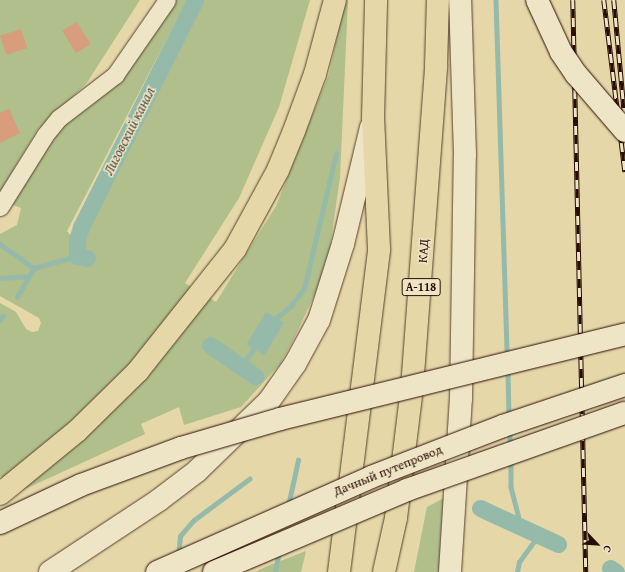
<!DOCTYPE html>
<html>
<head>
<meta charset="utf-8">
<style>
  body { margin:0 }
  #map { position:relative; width:625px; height:572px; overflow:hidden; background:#e5d7a8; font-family:"Gentium Book Plus",serif }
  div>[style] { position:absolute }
  .green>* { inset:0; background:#b0bf8b }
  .water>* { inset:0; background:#96baa9; transform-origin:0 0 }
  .stream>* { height:4.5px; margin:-2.25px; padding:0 2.25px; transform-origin:2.25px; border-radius:2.25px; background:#96baa9 }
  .canal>* { height:17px; margin:-8.5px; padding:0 8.5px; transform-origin:8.5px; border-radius:8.5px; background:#96baa9 }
  .building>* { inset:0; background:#d79d7d; transform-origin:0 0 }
  .roads { filter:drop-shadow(0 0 1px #58402d) drop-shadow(0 0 1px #58402d) }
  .minor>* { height:17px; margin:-8.5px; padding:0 8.5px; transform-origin:8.5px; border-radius:8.5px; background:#eee5c6 }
  .secondary>* { height:22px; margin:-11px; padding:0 11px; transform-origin:11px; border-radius:11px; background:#eee5c6 }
  .motorway>* { height:22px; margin:-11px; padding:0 11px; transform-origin:11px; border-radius:11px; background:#e5d7a8 }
  .rail>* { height:4.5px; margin-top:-2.25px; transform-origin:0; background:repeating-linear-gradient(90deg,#eee5c6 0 9px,#290d04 0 18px); box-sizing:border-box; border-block:1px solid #290d04 }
  .bridges { filter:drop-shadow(0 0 1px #290d04) drop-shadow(0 0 1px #290d04) }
  .secondary-bridge>* { height:22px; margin:-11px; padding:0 11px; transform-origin:11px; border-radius:11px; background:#eee5c6 }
  span { translate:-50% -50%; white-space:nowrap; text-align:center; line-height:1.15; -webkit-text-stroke:3px #eee5c6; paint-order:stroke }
  .shield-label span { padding:1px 3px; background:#eee5c6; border:1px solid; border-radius:3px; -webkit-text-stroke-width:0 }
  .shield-label { font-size:12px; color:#290d04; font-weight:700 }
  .street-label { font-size:13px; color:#290d04 }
  .water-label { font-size:14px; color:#4f4a3e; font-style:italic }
  .north { position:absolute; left:577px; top:524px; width:40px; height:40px; -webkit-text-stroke:3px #eee5c6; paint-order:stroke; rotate:115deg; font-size:11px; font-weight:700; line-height:16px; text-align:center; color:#290d04 }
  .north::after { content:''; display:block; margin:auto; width:14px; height:18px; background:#290d04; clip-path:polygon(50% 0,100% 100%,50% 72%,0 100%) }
</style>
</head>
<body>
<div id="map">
  <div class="green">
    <div style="clip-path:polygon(0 0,140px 0,86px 84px,38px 129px,0 192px)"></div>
    <div style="clip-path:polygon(170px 0,187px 0,67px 231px,77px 243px,200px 0,310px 0,279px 107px,239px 198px,185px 283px,216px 302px,276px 206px,329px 74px,345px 1px,348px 0,340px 178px,330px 247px,318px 287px,293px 341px,280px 364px,241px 407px,184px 425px,179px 407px,141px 424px,145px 434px,23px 490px,0 476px,0 303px,16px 312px,26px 329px,32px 332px,38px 331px,41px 323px,39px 318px,0 296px,0 234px,17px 225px,21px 208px,8px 203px,49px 137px,88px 102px)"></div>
    <div style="clip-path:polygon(446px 497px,439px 572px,414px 572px,427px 507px)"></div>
    <div style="clip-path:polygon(306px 551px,301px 572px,255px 572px,270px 565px)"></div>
  </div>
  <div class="water">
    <div style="left:266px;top:312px;width:21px;height:38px;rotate:31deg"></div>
  </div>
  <div class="stream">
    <div style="left:496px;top:0;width:356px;rotate:88.2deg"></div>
    <div style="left:0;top:244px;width:42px;rotate:35.2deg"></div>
    <div style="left:0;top:278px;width:26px;rotate:-4deg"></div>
    <div style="left:17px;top:297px;width:34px;rotate:-60deg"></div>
    <div style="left:34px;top:268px;width:45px;rotate:-15.6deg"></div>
    <div style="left:276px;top:318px;width:16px;rotate:-38deg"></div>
    <div style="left:289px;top:308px;width:24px;rotate:-52deg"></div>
    <div style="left:304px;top:289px;width:139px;rotate:-76.7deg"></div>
    <div style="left:0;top:320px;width:5px;rotate:-53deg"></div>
    <div style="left:241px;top:366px;width:20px;rotate:-53deg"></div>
    <div style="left:508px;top:370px;width:48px;rotate:88.8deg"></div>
    <div style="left:510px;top:429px;width:19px;rotate:90deg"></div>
    <div style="left:511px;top:459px;width:28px;rotate:90deg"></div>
    <div style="left:511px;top:487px;width:40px;rotate:75.6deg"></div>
    <div style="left:288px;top:506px;width:47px;rotate:-77.7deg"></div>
    <div style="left:178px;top:556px;width:20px;rotate:-84deg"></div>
    <div style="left:180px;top:536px;width:21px;rotate:-49deg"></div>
    <div style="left:194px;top:520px;width:69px;rotate:-36.7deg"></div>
    <div style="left:275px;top:572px;width:20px;rotate:-79deg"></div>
    <div style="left:517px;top:572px;width:10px;rotate:-79deg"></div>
    <div style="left:519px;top:562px;width:34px;rotate:-54deg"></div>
  </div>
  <div class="canal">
    <div style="left:87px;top:258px;width:10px;rotate:-169deg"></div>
    <div style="left:77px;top:256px;width:16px;rotate:-90deg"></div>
    <div style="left:77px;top:240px;width:14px;rotate:-73deg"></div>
    <div style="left:81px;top:227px;width:254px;rotate:-63.3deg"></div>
    <div style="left:210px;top:345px;width:55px;rotate:34.6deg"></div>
    <div style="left:480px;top:508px;width:86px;rotate:24.8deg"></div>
    <div style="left:610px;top:568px;width:7px;rotate:34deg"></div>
  </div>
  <div class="building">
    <div style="left:77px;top:22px;width:26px;height:17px;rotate:59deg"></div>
    <div style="left:21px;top:29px;width:20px;height:22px;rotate:72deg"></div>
    <div style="clip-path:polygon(9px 109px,20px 133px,0 143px,0 113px)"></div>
  </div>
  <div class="roads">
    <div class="minor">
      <div style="left:0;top:207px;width:85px;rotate:-58deg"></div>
      <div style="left:45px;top:135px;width:22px;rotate:-51deg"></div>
      <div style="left:59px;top:118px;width:71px;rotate:-37.5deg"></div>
      <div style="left:115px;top:75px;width:91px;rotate:-55.3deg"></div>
    </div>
    <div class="secondary">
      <div style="left:50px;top:572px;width:131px;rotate:-33.4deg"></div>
      <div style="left:159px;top:500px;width:48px;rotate:-37.3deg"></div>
      <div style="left:197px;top:471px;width:100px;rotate:-44.2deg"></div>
      <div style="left:269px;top:401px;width:45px;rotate:-54.9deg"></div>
      <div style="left:295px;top:364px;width:50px;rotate:-61.4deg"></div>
      <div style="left:319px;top:320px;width:80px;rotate:-72.5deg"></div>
      <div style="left:343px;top:244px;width:120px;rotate:-76.5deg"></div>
      <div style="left:450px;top:572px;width:173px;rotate:-86.4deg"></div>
      <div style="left:461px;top:399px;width:244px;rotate:-89.1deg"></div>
      <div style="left:465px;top:155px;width:155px;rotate:-91.8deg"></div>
    </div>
    <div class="motorway">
      <div style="left:0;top:494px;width:99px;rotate:-39.3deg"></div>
      <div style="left:77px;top:431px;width:86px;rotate:-44.5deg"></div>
      <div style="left:138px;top:371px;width:156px;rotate:-51.5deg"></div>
      <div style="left:235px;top:249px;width:90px;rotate:-61.4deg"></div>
      <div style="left:278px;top:170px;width:42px;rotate:-67.7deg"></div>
      <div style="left:294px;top:131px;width:61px;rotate:-69.8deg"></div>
      <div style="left:315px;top:74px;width:77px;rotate:-74.9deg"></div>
      <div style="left:339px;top:572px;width:325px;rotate:-82.9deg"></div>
      <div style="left:379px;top:249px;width:131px;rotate:-92.6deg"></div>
      <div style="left:373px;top:118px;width:118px;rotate:-88.5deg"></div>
      <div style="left:384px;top:572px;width:55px;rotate:-77.5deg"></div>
      <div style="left:396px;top:518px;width:131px;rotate:-83deg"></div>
      <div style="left:412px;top:388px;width:323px;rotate:-85.7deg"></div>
      <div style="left:436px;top:66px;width:66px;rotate:-88.3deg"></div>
    </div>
  </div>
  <div class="rail">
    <div style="left:573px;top:0;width:572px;rotate:88.7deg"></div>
    <div style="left:604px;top:0;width:173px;rotate:83deg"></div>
    <div style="left:614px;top:0;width:119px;rotate:84.7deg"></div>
  </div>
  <div class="bridges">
    <div class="secondary-bridge">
      <div style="left:537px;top:0;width:57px;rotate:65.2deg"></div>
      <div style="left:561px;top:52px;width:27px;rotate:56deg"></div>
      <div style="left:576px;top:74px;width:75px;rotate:49.3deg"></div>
      <div style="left:0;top:523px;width:89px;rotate:-25.1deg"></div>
      <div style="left:81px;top:485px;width:107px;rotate:-20.3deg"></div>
      <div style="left:181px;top:448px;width:103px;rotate:-16.3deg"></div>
      <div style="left:280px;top:419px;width:355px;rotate:-13.8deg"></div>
      <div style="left:157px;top:572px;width:234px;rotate:-23.9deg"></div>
      <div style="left:371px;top:477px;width:142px;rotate:-21.1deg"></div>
      <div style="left:503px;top:426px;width:129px;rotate:-18.6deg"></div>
      <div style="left:214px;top:572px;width:210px;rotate:-23deg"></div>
      <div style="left:407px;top:490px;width:231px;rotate:-19.5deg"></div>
    </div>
  </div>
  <div class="shield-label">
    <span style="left:421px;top:287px">А-118</span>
  </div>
  <div class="street-label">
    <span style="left:424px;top:251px;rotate:-86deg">КАД</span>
    <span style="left:388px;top:471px;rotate:-22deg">Дачный путепровод</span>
  </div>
  <div class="water-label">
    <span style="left:129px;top:131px;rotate:-63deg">Лиговский канал</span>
  </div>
  <div class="north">С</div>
</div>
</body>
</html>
